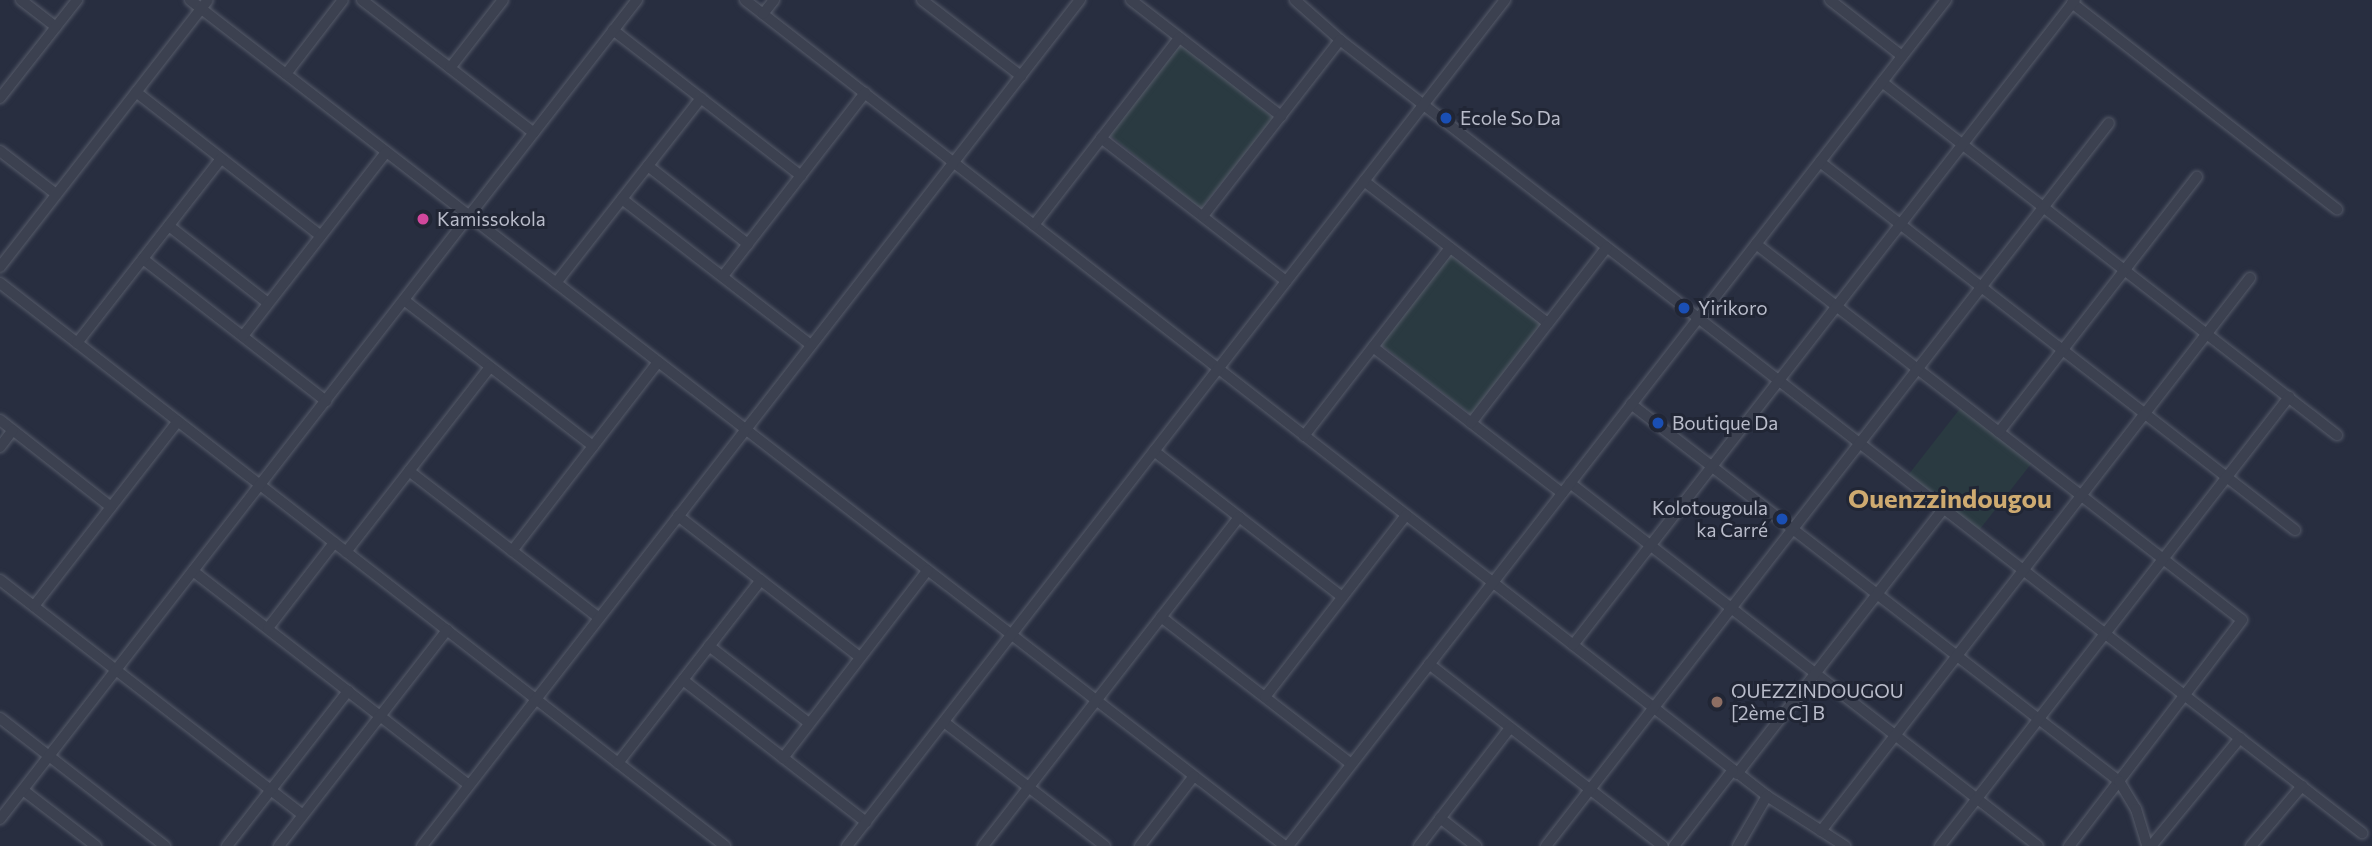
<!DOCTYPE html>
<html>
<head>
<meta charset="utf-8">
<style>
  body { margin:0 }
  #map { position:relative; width:2372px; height:846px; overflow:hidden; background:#282e40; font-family:Commissioner,sans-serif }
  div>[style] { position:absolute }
  .green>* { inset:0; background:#2a3a41; transform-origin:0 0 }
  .roads { filter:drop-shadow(0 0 2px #575c6a) drop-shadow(0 0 2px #575c6a) }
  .minor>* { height:10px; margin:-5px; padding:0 5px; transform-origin:5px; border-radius:5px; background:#3c4150 }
  .dots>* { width:19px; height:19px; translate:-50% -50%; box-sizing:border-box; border:4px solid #212635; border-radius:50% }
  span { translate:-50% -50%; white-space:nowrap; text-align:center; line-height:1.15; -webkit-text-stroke:6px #212635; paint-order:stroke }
  .poi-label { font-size:19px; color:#b9bcca }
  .left { translate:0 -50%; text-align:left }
  .right { translate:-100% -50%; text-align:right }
  .district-label { font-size:26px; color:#ceaa70; font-weight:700 }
</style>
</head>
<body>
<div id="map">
  <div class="green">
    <div style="left:1182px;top:43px;width:119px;height:117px;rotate:39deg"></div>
    <div style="left:1451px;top:252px;width:120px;height:116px;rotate:38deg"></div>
    <div style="left:1962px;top:406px;width:90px;height:89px;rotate:38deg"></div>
  </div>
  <div class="roads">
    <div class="minor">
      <div style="left:21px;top:0;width:44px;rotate:37.6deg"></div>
      <div style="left:190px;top:0;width:1384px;rotate:37.69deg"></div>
      <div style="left:362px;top:0;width:217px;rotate:37.7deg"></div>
      <div style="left:745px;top:0;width:1295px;rotate:37.91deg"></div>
      <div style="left:1767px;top:796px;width:93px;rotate:32.7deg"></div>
      <div style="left:922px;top:0;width:125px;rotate:37.5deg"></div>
      <div style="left:1131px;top:0;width:190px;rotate:37.7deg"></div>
      <div style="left:1295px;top:0;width:60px;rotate:41.6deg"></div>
      <div style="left:1340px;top:40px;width:1294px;rotate:37.81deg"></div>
      <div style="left:1830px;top:0;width:91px;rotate:37.9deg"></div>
      <div style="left:2072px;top:3px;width:336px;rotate:37.9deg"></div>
      <div style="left:763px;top:14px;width:18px;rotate:-52deg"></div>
      <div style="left:613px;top:30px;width:238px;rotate:37.8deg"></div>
      <div style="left:450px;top:68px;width:86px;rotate:-52.1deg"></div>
      <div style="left:286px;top:74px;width:93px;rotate:-52.4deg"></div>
      <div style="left:1882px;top:82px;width:576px;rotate:37.81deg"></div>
      <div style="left:136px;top:92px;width:234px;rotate:37.9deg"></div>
      <div style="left:0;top:98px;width:125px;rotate:-51.8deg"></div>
      <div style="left:1101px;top:138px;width:234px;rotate:37.7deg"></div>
      <div style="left:0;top:151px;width:71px;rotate:37.5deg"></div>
      <div style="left:1820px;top:162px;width:601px;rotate:37.77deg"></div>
      <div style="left:648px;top:166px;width:127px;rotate:38deg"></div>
      <div style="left:1364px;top:181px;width:232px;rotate:37.7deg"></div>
      <div style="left:622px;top:199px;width:239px;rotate:37.7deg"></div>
      <div style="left:1203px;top:216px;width:223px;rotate:-52.1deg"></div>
      <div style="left:1034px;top:225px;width:237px;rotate:-52.2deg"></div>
      <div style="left:169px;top:226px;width:125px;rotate:37.9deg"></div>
      <div style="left:1756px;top:244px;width:614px;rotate:37.73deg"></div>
      <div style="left:2242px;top:620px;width:285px;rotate:127.4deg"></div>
      <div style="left:143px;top:259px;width:232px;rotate:37.8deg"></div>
      <div style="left:0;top:267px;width:338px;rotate:-52.1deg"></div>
      <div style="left:723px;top:276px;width:232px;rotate:-52.2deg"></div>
      <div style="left:0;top:283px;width:918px;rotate:37.83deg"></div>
      <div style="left:556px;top:283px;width:235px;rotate:-51.9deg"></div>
      <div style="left:404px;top:300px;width:239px;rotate:37.7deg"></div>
      <div style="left:243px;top:336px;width:233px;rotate:-52.1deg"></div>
      <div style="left:77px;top:343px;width:234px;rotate:-52deg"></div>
      <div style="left:1373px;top:347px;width:239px;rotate:37.7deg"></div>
      <div style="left:1631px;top:404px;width:617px;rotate:37.69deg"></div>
      <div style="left:2119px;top:781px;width:33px;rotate:59deg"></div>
      <div style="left:2136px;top:809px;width:39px;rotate:73deg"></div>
      <div style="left:0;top:420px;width:141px;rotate:38.1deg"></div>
      <div style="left:1471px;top:423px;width:222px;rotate:-52.3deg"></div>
      <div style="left:1999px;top:432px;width:323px;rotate:-52.2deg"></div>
      <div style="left:1304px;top:436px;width:238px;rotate:-52.2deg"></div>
      <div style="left:0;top:447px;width:21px;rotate:-53deg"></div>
      <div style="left:1154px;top:451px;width:238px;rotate:37.8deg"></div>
      <div style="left:409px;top:471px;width:240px;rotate:37.7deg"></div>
      <div style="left:1570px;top:483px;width:592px;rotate:37.8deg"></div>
      <div style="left:678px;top:516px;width:230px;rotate:37.8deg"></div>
      <div style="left:512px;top:551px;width:239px;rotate:-52.3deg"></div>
      <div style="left:346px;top:552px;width:234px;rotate:-52.1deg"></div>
      <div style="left:193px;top:571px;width:349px;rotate:37.8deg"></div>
      <div style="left:0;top:580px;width:383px;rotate:37.8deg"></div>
      <div style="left:34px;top:606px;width:234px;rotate:-52.1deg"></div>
      <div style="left:1161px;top:617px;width:240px;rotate:37.7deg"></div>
      <div style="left:268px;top:628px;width:108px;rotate:-52.2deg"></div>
      <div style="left:1573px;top:645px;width:817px;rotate:-52.11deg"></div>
      <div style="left:709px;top:646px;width:126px;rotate:37.6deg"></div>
      <div style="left:1429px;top:664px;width:296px;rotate:37.9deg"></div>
      <div style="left:683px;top:680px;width:232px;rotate:37.8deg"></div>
      <div style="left:1265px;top:697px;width:230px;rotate:-52.2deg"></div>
      <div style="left:0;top:718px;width:209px;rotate:37.8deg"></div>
      <div style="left:944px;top:722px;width:203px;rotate:37.6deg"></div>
      <div style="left:783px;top:758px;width:237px;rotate:-52.4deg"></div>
      <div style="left:618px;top:763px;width:232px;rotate:-52deg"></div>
      <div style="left:1737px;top:774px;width:337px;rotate:-52.1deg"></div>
      <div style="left:23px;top:790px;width:92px;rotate:37.5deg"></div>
      <div style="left:1440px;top:818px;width:46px;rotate:37.9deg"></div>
      <div style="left:0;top:819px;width:1038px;rotate:-52.13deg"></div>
      <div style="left:1821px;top:831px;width:700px;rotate:-52.2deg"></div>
      <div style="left:227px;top:846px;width:197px;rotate:-52deg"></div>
      <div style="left:279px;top:846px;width:274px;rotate:-52.1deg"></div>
      <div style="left:422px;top:846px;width:1072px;rotate:-52.13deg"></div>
      <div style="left:847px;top:846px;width:1072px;rotate:-52.13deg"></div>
      <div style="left:983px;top:846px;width:417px;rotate:-52.1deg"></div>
      <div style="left:1140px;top:846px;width:88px;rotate:-52.4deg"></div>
      <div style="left:1288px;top:846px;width:1072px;rotate:-52.13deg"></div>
      <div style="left:1419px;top:846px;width:149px;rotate:-52.4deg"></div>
      <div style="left:1546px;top:846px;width:916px;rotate:-52.09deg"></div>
      <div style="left:1674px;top:846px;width:96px;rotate:-52.2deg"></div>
      <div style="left:1738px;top:846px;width:58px;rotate:-59.9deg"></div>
      <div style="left:1940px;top:846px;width:569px;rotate:-52.14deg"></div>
      <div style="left:2151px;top:846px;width:140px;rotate:-50.5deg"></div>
      <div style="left:2251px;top:846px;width:79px;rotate:-49.6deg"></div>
    </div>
  </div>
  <div class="dots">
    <div style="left:1446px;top:118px;background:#1a4fb4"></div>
    <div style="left:423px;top:219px;background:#d1479c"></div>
    <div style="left:1684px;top:308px;background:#1a4fb4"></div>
    <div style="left:1658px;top:423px;background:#1a4fb4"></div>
    <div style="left:1782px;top:519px;background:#1a4fb4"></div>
    <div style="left:1717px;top:702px;background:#8d6e63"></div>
  </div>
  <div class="poi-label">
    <span class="left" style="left:1460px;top:118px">Ecole So Da</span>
    <span class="left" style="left:437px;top:219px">Kamissokola</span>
    <span class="left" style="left:1698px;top:308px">Yirikoro</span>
    <span class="left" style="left:1672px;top:423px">Boutique Da</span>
    <span class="right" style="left:1768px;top:519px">Kolotougoula<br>ka Carré</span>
    <span class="left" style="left:1731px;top:702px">OUEZZINDOUGOU<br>[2ème C] B</span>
  </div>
  <div class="district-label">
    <span style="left:1950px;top:498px">Ouenzzindougou</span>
  </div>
</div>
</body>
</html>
